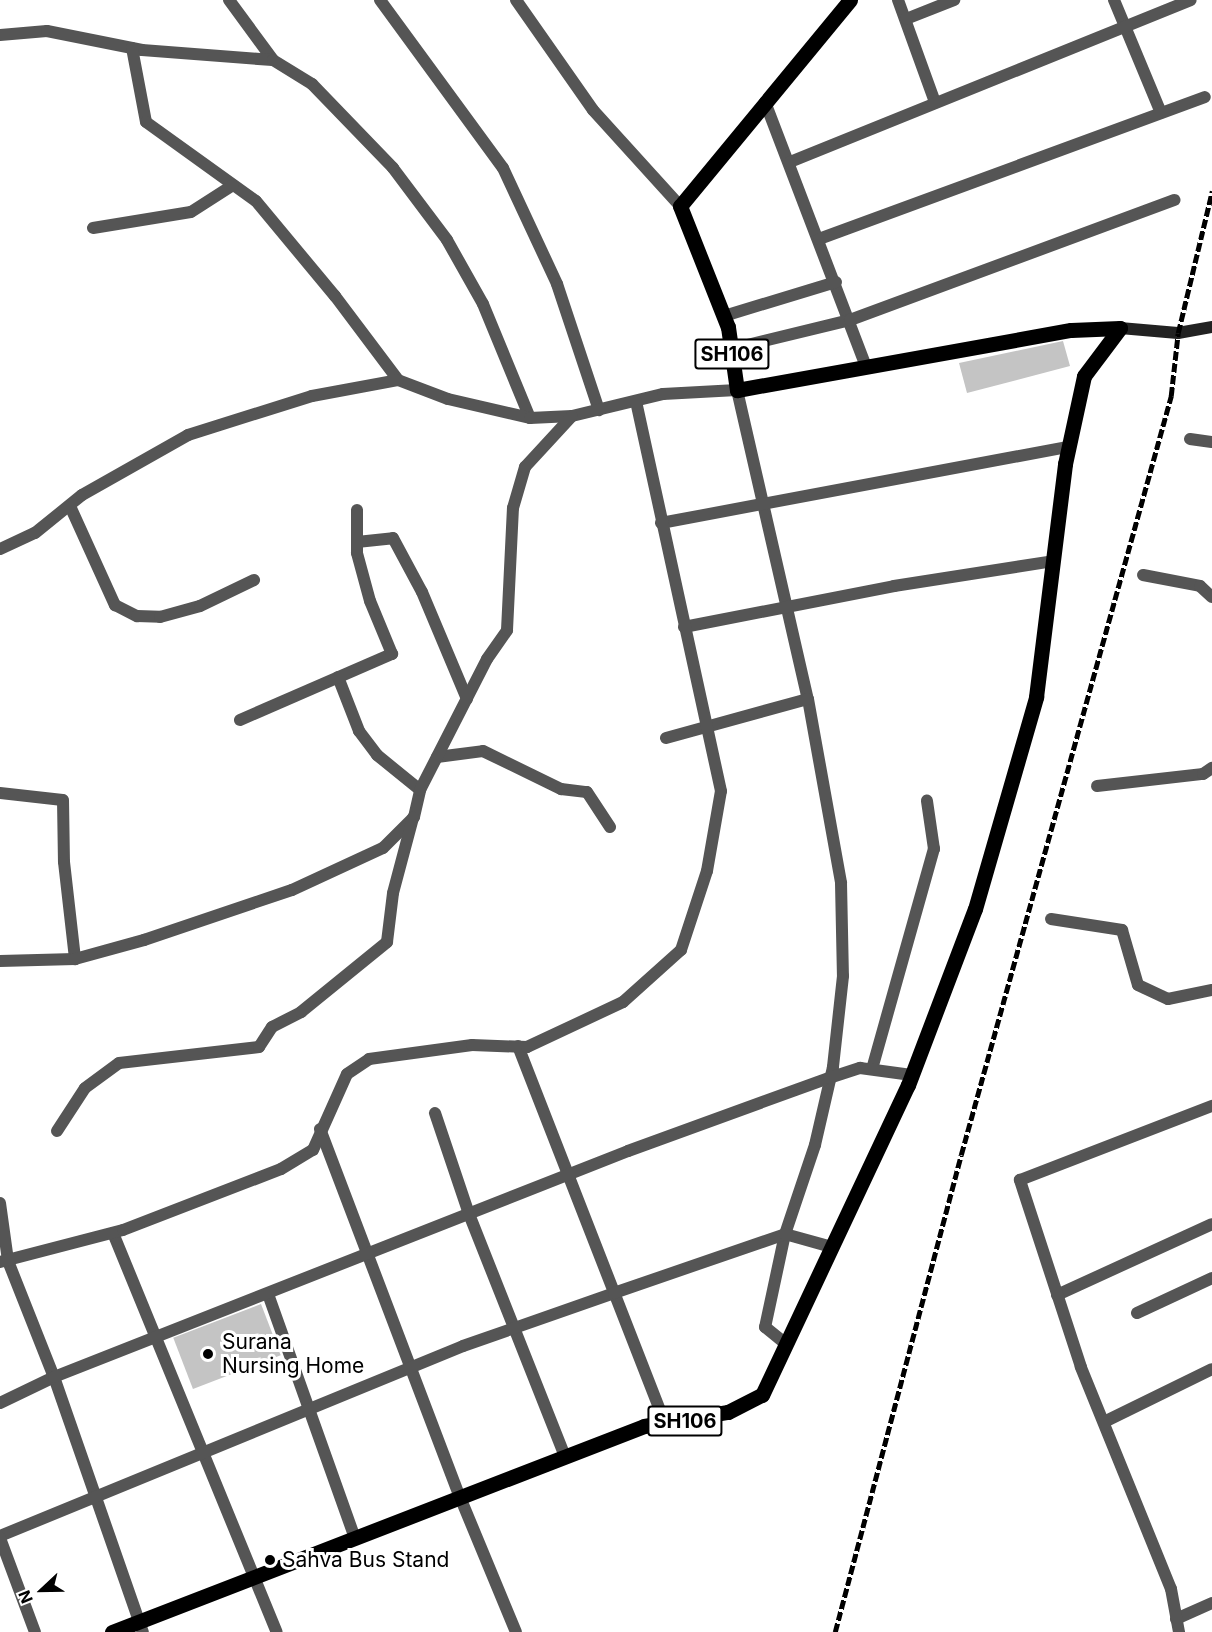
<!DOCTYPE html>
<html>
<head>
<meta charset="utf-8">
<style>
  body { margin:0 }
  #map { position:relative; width:1212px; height:1632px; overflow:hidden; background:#fff; font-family:Inter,sans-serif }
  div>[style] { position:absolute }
  .building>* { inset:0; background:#c4c4c4; transform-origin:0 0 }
  .street>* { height:12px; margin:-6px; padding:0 6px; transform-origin:6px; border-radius:6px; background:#555 }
  .secondary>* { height:12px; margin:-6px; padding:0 6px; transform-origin:6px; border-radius:6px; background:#222 }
  .primary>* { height:15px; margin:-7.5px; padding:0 7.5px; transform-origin:7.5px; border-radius:7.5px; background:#000 }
  .rail>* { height:4.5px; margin-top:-2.25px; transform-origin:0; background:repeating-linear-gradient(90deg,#000 0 9px,transparent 0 12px) }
  .dots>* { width:16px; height:16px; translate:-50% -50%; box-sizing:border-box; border:3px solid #fff; border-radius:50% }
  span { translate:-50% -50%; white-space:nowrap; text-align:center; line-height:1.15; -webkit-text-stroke:6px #fff; paint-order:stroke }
  .shield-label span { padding:2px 4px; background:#fff; border:2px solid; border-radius:4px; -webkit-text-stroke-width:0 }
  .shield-label { font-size:20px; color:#000; font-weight:700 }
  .poi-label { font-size:21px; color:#000 }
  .left { translate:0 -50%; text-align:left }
  .north { position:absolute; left:12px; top:1560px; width:60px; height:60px; -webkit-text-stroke:4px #fff; paint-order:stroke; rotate:248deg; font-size:16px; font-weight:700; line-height:24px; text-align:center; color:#000 }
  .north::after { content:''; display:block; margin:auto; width:21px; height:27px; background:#000; clip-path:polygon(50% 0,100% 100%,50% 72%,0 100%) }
</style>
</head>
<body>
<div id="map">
  <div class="building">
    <div style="clip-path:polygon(1063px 341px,1070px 366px,967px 393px,959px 363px)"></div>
    <div style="left:261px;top:1304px;width:55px;height:94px;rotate:69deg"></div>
  </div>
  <div class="street">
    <div style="left:229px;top:0;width:74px;rotate:53.7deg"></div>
    <div style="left:380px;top:0;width:208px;rotate:53.8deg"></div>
    <div style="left:503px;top:168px;width:128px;rotate:65deg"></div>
    <div style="left:557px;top:284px;width:133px;rotate:71.6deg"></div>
    <div style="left:516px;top:0;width:134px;rotate:55deg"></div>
    <div style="left:593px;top:110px;width:130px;rotate:47.8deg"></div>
    <div style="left:898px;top:0;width:109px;rotate:70.1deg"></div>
    <div style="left:1114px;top:0;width:122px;rotate:67.4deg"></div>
    <div style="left:906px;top:19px;width:52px;rotate:-21.6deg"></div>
    <div style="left:0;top:35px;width:47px;rotate:-4.9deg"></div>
    <div style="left:47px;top:31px;width:97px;rotate:11.3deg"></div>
    <div style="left:142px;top:50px;width:131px;rotate:4.4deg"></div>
    <div style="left:273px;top:60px;width:46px;rotate:31.6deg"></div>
    <div style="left:312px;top:84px;width:117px;rotate:46deg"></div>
    <div style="left:393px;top:168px;width:90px;rotate:53.1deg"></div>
    <div style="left:447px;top:240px;width:73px;rotate:60.6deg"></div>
    <div style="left:483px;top:304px;width:123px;rotate:67.6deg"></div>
    <div style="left:132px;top:48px;width:75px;rotate:79.3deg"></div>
    <div style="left:146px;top:122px;width:135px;rotate:35.7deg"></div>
    <div style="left:256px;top:201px;width:124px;rotate:50.3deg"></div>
    <div style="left:335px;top:296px;width:105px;rotate:53.1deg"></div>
    <div style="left:398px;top:380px;width:53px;rotate:20.8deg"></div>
    <div style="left:448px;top:399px;width:84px;rotate:13deg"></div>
    <div style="left:530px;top:418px;width:42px;rotate:-2.7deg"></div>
    <div style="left:572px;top:416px;width:94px;rotate:-13.6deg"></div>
    <div style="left:663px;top:394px;width:74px;rotate:-3.1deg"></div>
    <div style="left:737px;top:390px;width:317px;rotate:77.1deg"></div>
    <div style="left:808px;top:699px;width:187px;rotate:79.8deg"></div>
    <div style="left:841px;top:883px;width:93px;rotate:88.8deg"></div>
    <div style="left:843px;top:976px;width:92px;rotate:96.3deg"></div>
    <div style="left:833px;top:1067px;width:80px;rotate:103deg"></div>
    <div style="left:815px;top:1145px;width:94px;rotate:108.6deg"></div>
    <div style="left:785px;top:1234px;width:95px;rotate:102.1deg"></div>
    <div style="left:765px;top:1327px;width:27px;rotate:39deg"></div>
    <div style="left:765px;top:102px;width:284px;rotate:69.1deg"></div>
    <div style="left:790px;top:162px;width:432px;rotate:-22deg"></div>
    <div style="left:93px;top:228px;width:99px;rotate:-9.3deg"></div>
    <div style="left:191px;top:212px;width:50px;rotate:-32.7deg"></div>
    <div style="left:819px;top:239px;width:411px;rotate:-20.2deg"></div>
    <div style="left:724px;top:316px;width:117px;rotate:-16.9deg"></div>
    <div style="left:731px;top:349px;width:122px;rotate:-13.7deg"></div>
    <div style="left:850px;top:320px;width:346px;rotate:-20.3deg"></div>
    <div style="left:1190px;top:439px;width:22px;rotate:8deg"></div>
    <div style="left:70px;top:506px;width:109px;rotate:65.6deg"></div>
    <div style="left:115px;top:605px;width:25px;rotate:27deg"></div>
    <div style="left:137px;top:616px;width:23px;rotate:2deg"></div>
    <div style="left:160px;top:617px;width:41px;rotate:-15.4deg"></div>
    <div style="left:200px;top:606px;width:60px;rotate:-25.7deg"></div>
    <div style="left:661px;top:523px;width:414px;rotate:-10.6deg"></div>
    <div style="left:357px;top:542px;width:36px;rotate:-6deg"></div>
    <div style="left:393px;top:538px;width:61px;rotate:61.8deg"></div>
    <div style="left:422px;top:592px;width:116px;rotate:67.2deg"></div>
    <div style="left:0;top:549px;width:38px;rotate:-25deg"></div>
    <div style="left:35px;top:533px;width:60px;rotate:-39deg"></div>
    <div style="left:82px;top:495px;width:122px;rotate:-29.5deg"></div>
    <div style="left:188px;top:435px;width:130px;rotate:-17.5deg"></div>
    <div style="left:312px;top:396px;width:87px;rotate:-10.5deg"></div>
    <div style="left:1143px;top:575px;width:58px;rotate:10.9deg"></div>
    <div style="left:1200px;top:586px;width:16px;rotate:43deg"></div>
    <div style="left:684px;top:627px;width:214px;rotate:-11deg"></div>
    <div style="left:894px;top:586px;width:161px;rotate:-8.9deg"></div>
    <div style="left:338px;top:677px;width:58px;rotate:68.7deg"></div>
    <div style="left:359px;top:731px;width:30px;rotate:53deg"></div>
    <div style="left:377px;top:755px;width:55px;rotate:39.1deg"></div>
    <div style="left:240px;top:720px;width:166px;rotate:-23.5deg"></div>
    <div style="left:392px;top:654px;width:57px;rotate:-112.5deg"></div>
    <div style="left:370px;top:601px;width:50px;rotate:-105.2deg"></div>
    <div style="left:357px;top:553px;width:43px;rotate:-90deg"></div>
    <div style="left:666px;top:738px;width:147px;rotate:-15.4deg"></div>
    <div style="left:437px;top:757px;width:46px;rotate:-7.4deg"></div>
    <div style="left:483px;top:751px;width:87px;rotate:26deg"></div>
    <div style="left:561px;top:789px;width:26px;rotate:7deg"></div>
    <div style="left:587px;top:792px;width:42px;rotate:56.7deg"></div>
    <div style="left:1097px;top:786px;width:107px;rotate:-6.5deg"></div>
    <div style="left:1203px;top:774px;width:11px;rotate:-34deg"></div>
    <div style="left:0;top:793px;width:63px;rotate:6.3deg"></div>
    <div style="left:63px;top:800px;width:62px;rotate:89.1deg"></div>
    <div style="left:64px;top:862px;width:98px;rotate:83.5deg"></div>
    <div style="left:1051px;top:919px;width:72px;rotate:8.8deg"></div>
    <div style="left:1122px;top:930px;width:57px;rotate:73.8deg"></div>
    <div style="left:1138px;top:985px;width:33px;rotate:25deg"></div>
    <div style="left:1168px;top:999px;width:45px;rotate:-11.6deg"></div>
    <div style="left:0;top:961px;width:75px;rotate:-1.5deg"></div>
    <div style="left:75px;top:959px;width:72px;rotate:-15.4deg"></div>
    <div style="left:144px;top:940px;width:156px;rotate:-18.7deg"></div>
    <div style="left:292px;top:890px;width:100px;rotate:-24.8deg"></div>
    <div style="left:383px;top:848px;width:44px;rotate:-45deg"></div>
    <div style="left:414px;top:817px;width:28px;rotate:-77deg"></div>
    <div style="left:420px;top:790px;width:147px;rotate:-62.9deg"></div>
    <div style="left:487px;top:659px;width:35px;rotate:-55deg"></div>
    <div style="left:507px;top:630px;width:122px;rotate:-87.2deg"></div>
    <div style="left:513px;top:508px;width:43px;rotate:-73.7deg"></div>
    <div style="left:525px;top:467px;width:69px;rotate:-47.3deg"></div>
    <div style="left:518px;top:1046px;width:405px;rotate:68.7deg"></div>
    <div style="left:872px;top:1069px;width:229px;rotate:-74.3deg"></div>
    <div style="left:934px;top:849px;width:49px;rotate:-98.3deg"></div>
    <div style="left:435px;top:1113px;width:107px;rotate:71.4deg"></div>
    <div style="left:469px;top:1214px;width:260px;rotate:68.4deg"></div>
    <div style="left:320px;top:1129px;width:394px;rotate:69.2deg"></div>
    <div style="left:460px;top:1497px;width:146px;rotate:67.5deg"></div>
    <div style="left:57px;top:1131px;width:51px;rotate:-56.9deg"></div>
    <div style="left:85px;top:1088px;width:42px;rotate:-36.3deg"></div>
    <div style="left:119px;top:1063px;width:141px;rotate:-6.5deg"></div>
    <div style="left:259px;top:1047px;width:24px;rotate:-57deg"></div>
    <div style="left:272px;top:1027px;width:33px;rotate:-27deg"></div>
    <div style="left:301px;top:1012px;width:111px;rotate:-39.1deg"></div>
    <div style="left:387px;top:942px;width:49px;rotate:-83deg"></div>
    <div style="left:393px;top:893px;width:78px;rotate:-75.1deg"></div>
    <div style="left:0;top:1203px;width:59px;rotate:82.1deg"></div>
    <div style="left:8px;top:1261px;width:125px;rotate:68.4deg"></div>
    <div style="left:54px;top:1377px;width:270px;rotate:70.8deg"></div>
    <div style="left:113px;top:1233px;width:431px;rotate:67.7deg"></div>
    <div style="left:0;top:1262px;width:127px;rotate:-14.6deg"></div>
    <div style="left:123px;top:1230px;width:169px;rotate:-21.1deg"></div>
    <div style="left:281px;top:1169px;width:37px;rotate:-31deg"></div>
    <div style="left:313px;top:1150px;width:83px;rotate:-65.9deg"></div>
    <div style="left:347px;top:1074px;width:27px;rotate:-34deg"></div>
    <div style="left:369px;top:1059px;width:104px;rotate:-7.7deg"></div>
    <div style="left:472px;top:1045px;width:55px;rotate:2.1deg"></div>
    <div style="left:527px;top:1047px;width:106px;rotate:-25.1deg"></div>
    <div style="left:623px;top:1002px;width:78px;rotate:-41.9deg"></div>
    <div style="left:681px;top:950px;width:83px;rotate:-71.8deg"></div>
    <div style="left:707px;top:871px;width:81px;rotate:-80.1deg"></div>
    <div style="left:721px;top:791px;width:399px;rotate:-102.3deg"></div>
    <div style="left:268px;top:1294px;width:259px;rotate:70.4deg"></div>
    <div style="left:1057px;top:1295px;width:170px;rotate:-24.6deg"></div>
    <div style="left:1137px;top:1313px;width:83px;rotate:-25deg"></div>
    <div style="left:0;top:1403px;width:60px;rotate:-25.7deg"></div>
    <div style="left:54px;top:1377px;width:617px;rotate:-21.49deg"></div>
    <div style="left:628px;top:1151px;width:214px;rotate:-20deg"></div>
    <div style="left:829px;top:1078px;width:33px;rotate:-18deg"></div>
    <div style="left:860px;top:1068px;width:52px;rotate:7.7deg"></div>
    <div style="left:1104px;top:1422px;width:120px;rotate:-26.1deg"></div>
    <div style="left:0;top:1536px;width:500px;rotate:-22.31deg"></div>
    <div style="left:463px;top:1346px;width:160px;rotate:-19.3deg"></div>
    <div style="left:614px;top:1293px;width:181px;rotate:-19deg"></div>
    <div style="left:785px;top:1234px;width:49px;rotate:15.5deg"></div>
    <div style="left:0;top:1538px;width:100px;rotate:69.6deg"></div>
    <div style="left:1176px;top:1619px;width:39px;rotate:-24deg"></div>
    <div style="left:1179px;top:1632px;width:44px;rotate:-100.5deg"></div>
    <div style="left:1171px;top:1589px;width:240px;rotate:-112.1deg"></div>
    <div style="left:1081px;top:1367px;width:197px;rotate:-108.1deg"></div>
    <div style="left:1020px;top:1180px;width:206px;rotate:-21.1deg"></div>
  </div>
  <div class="secondary">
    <div style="left:1120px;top:328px;width:58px;rotate:4.9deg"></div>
    <div style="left:1178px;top:333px;width:35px;rotate:-10deg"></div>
  </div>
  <div class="primary">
    <div style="left:850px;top:0;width:267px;rotate:129.5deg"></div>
    <div style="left:680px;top:206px;width:130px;rotate:68.4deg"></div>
    <div style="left:728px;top:327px;width:64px;rotate:81.9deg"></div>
    <div style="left:737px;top:390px;width:339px;rotate:-10.2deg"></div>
    <div style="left:1071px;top:330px;width:49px;rotate:-2.3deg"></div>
    <div style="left:112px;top:1632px;width:570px;rotate:-21.17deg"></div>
    <div style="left:644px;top:1426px;width:85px;rotate:-9.5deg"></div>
    <div style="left:728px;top:1412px;width:38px;rotate:-27deg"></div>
    <div style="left:762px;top:1395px;width:343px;rotate:-64.8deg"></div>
    <div style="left:908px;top:1085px;width:188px;rotate:-69.2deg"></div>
    <div style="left:975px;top:909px;width:221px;rotate:-73.9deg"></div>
    <div style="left:1036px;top:697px;width:235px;rotate:-82.9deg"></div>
    <div style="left:1065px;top:464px;width:90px;rotate:-77.8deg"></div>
    <div style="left:1084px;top:376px;width:60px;rotate:-53.1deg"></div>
  </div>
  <div class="rail">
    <div style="left:835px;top:1632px;width:493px;rotate:-75.2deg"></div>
    <div style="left:961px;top:1155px;width:788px;rotate:-74.53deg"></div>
    <div style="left:1171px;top:396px;width:63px;rotate:-83.7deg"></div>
    <div style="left:1178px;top:333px;width:146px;rotate:-76.5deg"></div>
  </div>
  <div class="dots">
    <div style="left:208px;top:1354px;background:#000"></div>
    <div style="left:270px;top:1560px;background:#000"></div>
  </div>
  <div class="shield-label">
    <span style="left:732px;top:354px">SH106</span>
    <span style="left:685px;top:1421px">SH106</span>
  </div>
  <div class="poi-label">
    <span class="left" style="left:222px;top:1354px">Surana<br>Nursing Home</span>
    <span class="left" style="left:282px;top:1560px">Sahva Bus Stand</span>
  </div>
  <div class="north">N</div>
</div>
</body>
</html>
